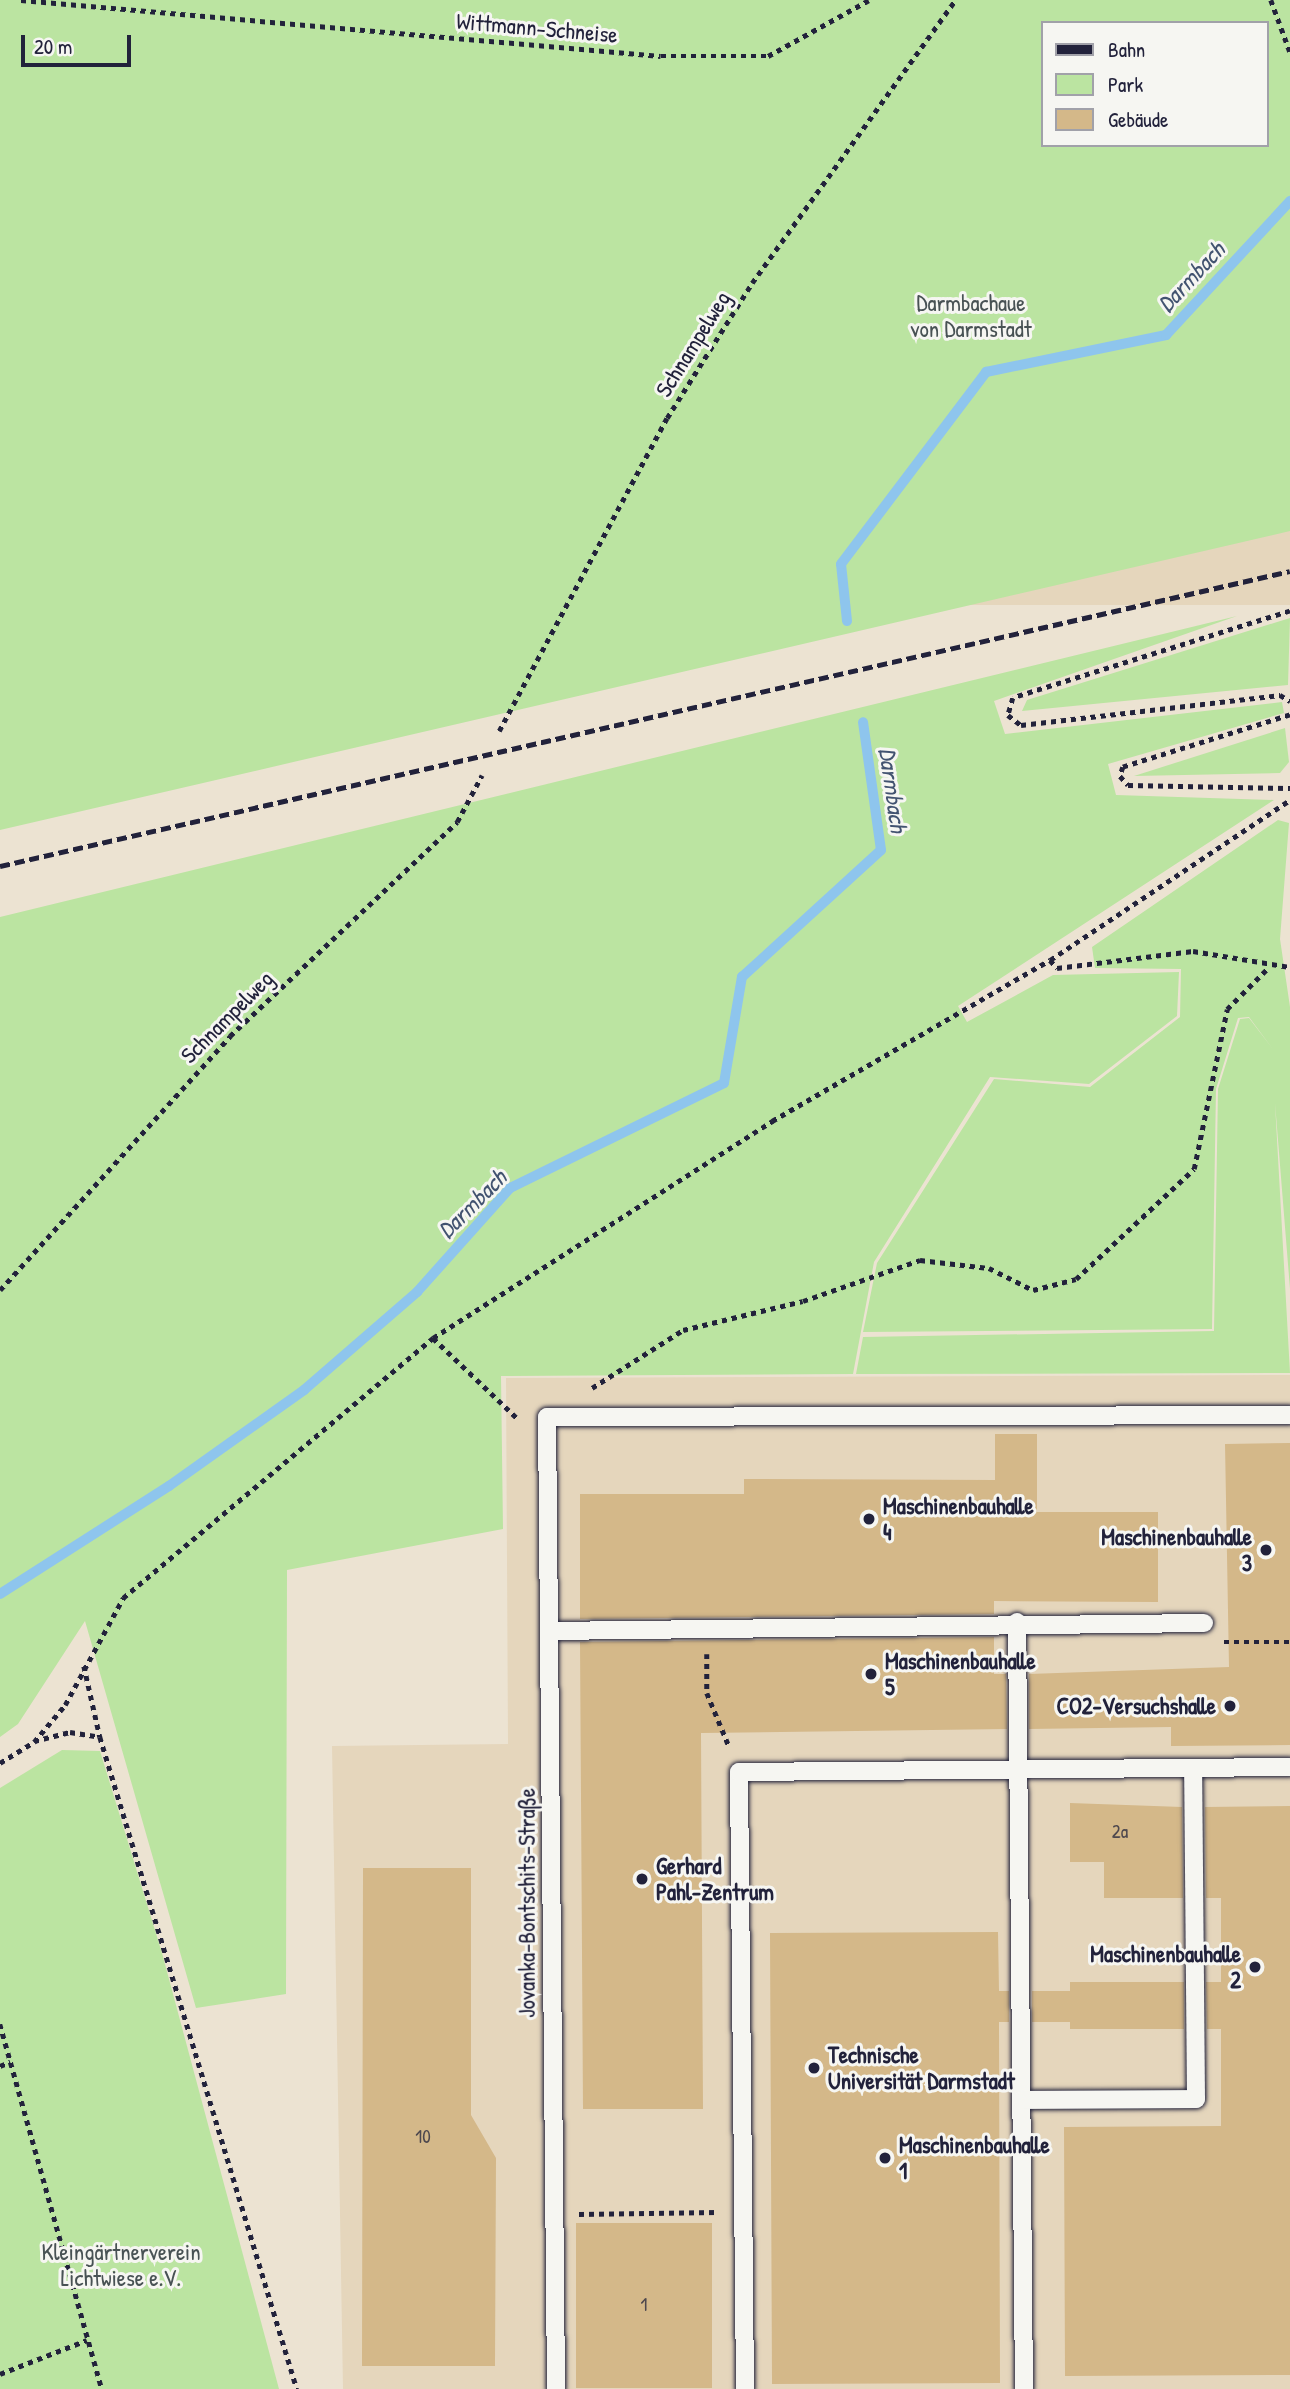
<!DOCTYPE html>
<html>
<head>
<meta charset="utf-8">
<style>
  body { margin:0 }
  #map { position:relative; width:1290px; height:2389px; overflow:hidden; background:#ece3d2; font-family:"Patrick Hand",sans-serif }
  div>[style] { position:absolute }
  .built>* { inset:0; background:#e5d6bc; transform-origin:0 0 }
  .green>* { inset:0; background:#bbe4a1 }
  .stream>* { height:10px; margin:-5px; padding:0 5px; transform-origin:5px; border-radius:5px; background:#8ec5ed }
  .building>* { inset:0; background:#d4b889; transform-origin:0 0 }
  .path>* { height:4.5px; margin-top:-2.25px; transform-origin:0; background:repeating-linear-gradient(90deg,#22223b 0 5px,transparent 0 10px) }
  .roads { filter:drop-shadow(0 0 2px #22223b) drop-shadow(0 0 2px #22223b) }
  .lane>* { height:18px; margin:-9px; padding:0 9px; transform-origin:9px; border-radius:9px; background:#f6f6f2 }
  .rail>* { height:5px; margin-top:-2.5px; transform-origin:0; background:repeating-linear-gradient(90deg,#22223b 0 10px,transparent 0 15px) }
  .dots>* { width:19px; height:19px; translate:-50% -50%; box-sizing:border-box; border:4px solid #f6f6f2; border-radius:50% }
  span { translate:-50% -50%; white-space:nowrap; text-align:center; line-height:1.15; -webkit-text-stroke:6px #f6f6f2; paint-order:stroke }
  .number-label { font-size:19px; color:#4e484e }
  .number-label span { -webkit-text-stroke-width:0 }
  .street-label { font-size:23px; color:#22223b }
  .park-label { font-size:23px; color:#485254 }
  .poi-label { font-size:23px; color:#22223b; font-weight:700 }
  .left { translate:0 -50%; text-align:left }
  .right { translate:-100% -50%; text-align:right }
  .water-label { font-size:24px; color:#425370; font-style:italic }
  .legend { position:absolute; left:1041px; top:21px; width:228px; height:126px; box-sizing:border-box; background:#f6f6f2; border:2px solid #a1a1a9; margin:0; padding:9px 12px; list-style:none; font-size:21px; color:#22223b }
  .legend li { display:flex; align-items:center; gap:14px; height:35px }
  .legend b { width:35px; border:2px solid #a1a1a9 }
  .scale { position:absolute; left:21px; top:35px; width:110px; height:32px; box-sizing:border-box; border:4px solid #22223b; border-top:0; padding-left:9px; font-size:21px; line-height:24px; white-space:nowrap; color:#22223b; -webkit-text-stroke:5px #f6f6f2; paint-order:stroke }
</style>
</head>
<body>
<div id="map">
  <div class="built">
    <div style="left:1290px;top:531px;width:74px;height:1324px;rotate:90deg"></div>
    <div style="clip-path:polygon(1290px 1375px,1290px 2389px,343px 2389px,332px 1746px,508px 1744px,506px 1378px)"></div>
  </div>
  <div class="green">
    <div style="clip-path:polygon(evenodd,0 0,1290px 0,1290px 531px,0 830px,0 0,1043px 23px,1267px 23px,1267px 145px,1043px 145px,1043px 23px)"></div>
    <div style="clip-path:polygon(1237px 616px,994px 701px,1005px 734px,1282px 702px,1284px 713px,1108px 764px,1116px 795px,1274px 800px,958px 1006px,967px 1022px,1053px 975px,1179px 972px,1177px 1016px,1089px 1084px,990px 1077px,874px 1262px,853px 1374px,501px 1376px,503px 1529px,287px 1570px,286px 1994px,196px 2008px,85px 1621px,18px 1724px,0 1737px,0 917px)"></div>
    <div style="clip-path:polygon(1290px 618px,1288px 685px,1022px 711px,1027px 700px)"></div>
    <div style="clip-path:polygon(1285px 728px,1289px 762px,1280px 773px,1134px 776px)"></div>
    <div style="clip-path:polygon(1278px 820px,1289px 823px,1280px 939px,1290px 1007px,1290px 1289px,1275px 1103px,1290px 1373px,856px 1374px,863px 1337px,1214px 1331px,1218px 1089px,1240px 1019px,1249px 1018px,1272px 1048px,1249px 1017px,1238px 1018px,1216px 1089px,1212px 1329px,863px 1332px,877px 1263px,994px 1079px,1090px 1087px,1180px 1017px,1181px 969px,1095px 968px,1092px 947px)"></div>
    <div style="clip-path:polygon(62px 1750px,100px 1751px,162px 1953px,279px 2389px,0 2389px,0 1788px)"></div>
  </div>
  <div class="stream">
    <div style="left:847px;top:621px;width:57px;rotate:-96deg"></div>
    <div style="left:841px;top:564px;width:241px;rotate:-52.9deg"></div>
    <div style="left:986px;top:372px;width:184px;rotate:-11.6deg"></div>
    <div style="left:1166px;top:335px;width:183px;rotate:-47.2deg"></div>
    <div style="left:0;top:1594px;width:201px;rotate:-32.6deg"></div>
    <div style="left:169px;top:1486px;width:166px;rotate:-35.4deg"></div>
    <div style="left:304px;top:1390px;width:150px;rotate:-40.9deg"></div>
    <div style="left:417px;top:1292px;width:140px;rotate:-48.2deg"></div>
    <div style="left:510px;top:1188px;width:238px;rotate:-26.1deg"></div>
    <div style="left:724px;top:1083px;width:108px;rotate:-80.4deg"></div>
    <div style="left:742px;top:977px;width:188px;rotate:-42.4deg"></div>
    <div style="left:881px;top:850px;width:129px;rotate:-98deg"></div>
  </div>
  <div class="building">
    <div style="clip-path:polygon(995px 1434px,1037px 1434px,1037px 1512px,1158px 1512px,1158px 1602px,994px 1601px,994px 1614px,580px 1619px,580px 1494px,744px 1494px,744px 1479px,995px 1480px)"></div>
    <div style="clip-path:polygon(1290px 1443px,1290px 1745px,1171px 1746px,1171px 1727px,1029px 1729px,1029px 1674px,1229px 1667px,1225px 1444px)"></div>
    <div style="clip-path:polygon(994px 1637px,994px 1674px,1006px 1674px,1007px 1729px,701px 1733px,703px 2109px,583px 2109px,580px 1642px)"></div>
    <div style="clip-path:polygon(1070px 1803px,1182px 1807px,1183px 1898px,1104px 1898px,1104px 1862px,1070px 1862px)"></div>
    <div style="clip-path:polygon(1290px 1806px,1290px 2375px,1065px 2376px,1064px 2127px,1221px 2126px,1221px 2029px,1207px 2029px,1206px 1982px,1221px 1982px,1221px 1898px,1206px 1898px,1205px 1807px)"></div>
    <div style="clip-path:polygon(363px 1868px,471px 1868px,471px 2115px,496px 2158px,495px 2366px,362px 2366px)"></div>
    <div style="clip-path:polygon(998px 1932px,999px 1991px,1009px 1991px,1009px 2022px,999px 2022px,1000px 2383px,772px 2384px,770px 1933px)"></div>
    <div style="clip-path:polygon(1070px 1982px,1184px 1982px,1184px 2029px,1070px 2029px,1070px 2022px,1032px 2022px,1032px 1991px,1070px 1991px)"></div>
    <div style="left:576px;top:2223px;width:136px;height:165px"></div>
  </div>
  <div class="path">
    <div style="left:21px;top:0;width:642px;rotate:5deg"></div>
    <div style="left:661px;top:56px;width:107px"></div>
    <div style="left:768px;top:56px;width:115px;rotate:-29deg"></div>
    <div style="left:1271px;top:0;width:55px;rotate:69.9deg"></div>
    <div style="left:1290px;top:611px;width:290px;rotate:162.6deg"></div>
    <div style="left:1013px;top:698px;width:18px;rotate:106deg"></div>
    <div style="left:1008px;top:715px;width:16px;rotate:38deg"></div>
    <div style="left:1021px;top:725px;width:261px;rotate:-6.6deg"></div>
    <div style="left:1280px;top:695px;width:12px;rotate:31deg"></div>
    <div style="left:1290px;top:715px;width:175px;rotate:162.7deg"></div>
    <div style="left:1123px;top:767px;width:9px;rotate:108deg"></div>
    <div style="left:1120px;top:776px;width:12px;rotate:48deg"></div>
    <div style="left:1128px;top:785px;width:162px;rotate:1.1deg"></div>
    <div style="left:499px;top:731px;width:355px;rotate:-61.8deg"></div>
    <div style="left:667px;top:418px;width:160px;rotate:-57.8deg"></div>
    <div style="left:752px;top:283px;width:348px;rotate:-54.3deg"></div>
    <div style="left:1050px;top:960px;width:11px;rotate:49deg"></div>
    <div style="left:1057px;top:968px;width:137px;rotate:-7.1deg"></div>
    <div style="left:1193px;top:951px;width:98px;rotate:9.4deg"></div>
    <div style="left:0;top:1290px;width:343px;rotate:-47.8deg"></div>
    <div style="left:230px;top:1036px;width:312px;rotate:-43.3deg"></div>
    <div style="left:457px;top:822px;width:53px;rotate:-62deg"></div>
    <div style="left:433px;top:1338px;width:119px;rotate:43.6deg"></div>
    <div style="left:592px;top:1388px;width:108px;rotate:-32.5deg"></div>
    <div style="left:683px;top:1330px;width:123px;rotate:-13.6deg"></div>
    <div style="left:803px;top:1301px;width:124px;rotate:-19.3deg"></div>
    <div style="left:920px;top:1260px;width:69px;rotate:6.6deg"></div>
    <div style="left:989px;top:1268px;width:49px;rotate:26.6deg"></div>
    <div style="left:1033px;top:1290px;width:44px;rotate:-14.3deg"></div>
    <div style="left:1076px;top:1279px;width:161px;rotate:-43deg"></div>
    <div style="left:1194px;top:1169px;width:163px;rotate:-78.3deg"></div>
    <div style="left:1227px;top:1009px;width:59px;rotate:-45deg"></div>
    <div style="left:1224px;top:1642px;width:66px"></div>
    <div style="left:707px;top:1654px;width:39px;rotate:90deg"></div>
    <div style="left:707px;top:1693px;width:57px;rotate:67.5deg"></div>
    <div style="left:84px;top:1666px;width:73px;rotate:77.3deg"></div>
    <div style="left:34px;top:1741px;width:37px;rotate:-14deg"></div>
    <div style="left:70px;top:1732px;width:30px;rotate:9deg"></div>
    <div style="left:100px;top:1737px;width:681px;rotate:73.19deg"></div>
    <div style="left:0;top:1763px;width:40px;rotate:-32deg"></div>
    <div style="left:34px;top:1742px;width:48px;rotate:-50deg"></div>
    <div style="left:65px;top:1705px;width:122px;rotate:-61.5deg"></div>
    <div style="left:123px;top:1598px;width:405px;rotate:-40deg"></div>
    <div style="left:433px;top:1338px;width:403px;rotate:-32.6deg"></div>
    <div style="left:772px;top:1121px;width:321px;rotate:-30.1deg"></div>
    <div style="left:1050px;top:960px;width:288px;rotate:-33.7deg"></div>
    <div style="left:0;top:2024px;width:379px;rotate:74.4deg"></div>
    <div style="left:0;top:2066px;width:11px;rotate:-22deg"></div>
    <div style="left:579px;top:2214px;width:139px;rotate:-0.8deg"></div>
    <div style="left:0;top:2374px;width:93px;rotate:-21.3deg"></div>
  </div>
  <div class="roads">
    <div class="lane">
      <div style="left:1017px;top:1622px;width:767px;rotate:89.48deg"></div>
      <div style="left:549px;top:1631px;width:655px;rotate:-0.7deg"></div>
      <div style="left:1022px;top:2100px;width:174px;rotate:-0.3deg"></div>
      <div style="left:1196px;top:2099px;width:331px;rotate:-90.5deg"></div>
      <div style="left:556px;top:2389px;width:972px;rotate:-90.53deg"></div>
      <div style="left:547px;top:1417px;width:743px;rotate:-0.15deg"></div>
      <div style="left:745px;top:2389px;width:617px;rotate:-90.56deg"></div>
      <div style="left:739px;top:1772px;width:551px;rotate:-0.52deg"></div>
    </div>
  </div>
  <div class="rail">
    <div style="left:0;top:866px;width:1323px;rotate:-12.88deg"></div>
  </div>
  <div class="dots">
    <div style="left:869px;top:1519px;background:#22223b"></div>
    <div style="left:1266px;top:1550px;background:#22223b"></div>
    <div style="left:871px;top:1674px;background:#22223b"></div>
    <div style="left:1230px;top:1706px;background:#22223b"></div>
    <div style="left:642px;top:1879px;background:#22223b"></div>
    <div style="left:1255px;top:1967px;background:#22223b"></div>
    <div style="left:814px;top:2068px;background:#22223b"></div>
    <div style="left:885px;top:2158px;background:#22223b"></div>
  </div>
  <div class="number-label">
    <span style="left:1120px;top:1832px">2a</span>
    <span style="left:423px;top:2137px">10</span>
    <span style="left:644px;top:2305px">1</span>
  </div>
  <div class="street-label">
    <span style="left:537px;top:28px;rotate:5deg">Wittmann-Schneise</span>
    <span style="left:693px;top:344px;rotate:-58deg">Schnampelweg</span>
    <span style="left:227px;top:1017px;rotate:-45deg">Schnampelweg</span>
    <span style="left:527px;top:1903px;rotate:-90deg">Jovanka-Bontschits-Straße</span>
  </div>
  <div class="park-label">
    <span style="left:971px;top:316px">Darmbachaue<br>von Darmstadt</span>
    <span style="left:121px;top:2265px">Kleingärtnerverein<br>Lichtwiese e.V.</span>
  </div>
  <div class="poi-label">
    <span class="left" style="left:883px;top:1519px">Maschinenbauhalle<br>4</span>
    <span class="right" style="left:1252px;top:1550px">Maschinenbauhalle<br>3</span>
    <span class="left" style="left:885px;top:1674px">Maschinenbauhalle<br>5</span>
    <span class="right" style="left:1216px;top:1706px">CO2-Versuchshalle</span>
    <span class="left" style="left:656px;top:1879px">Gerhard<br>Pahl-Zentrum</span>
    <span class="right" style="left:1241px;top:1967px">Maschinenbauhalle<br>2</span>
    <span class="left" style="left:828px;top:2068px">Technische<br>Universität Darmstadt</span>
    <span class="left" style="left:899px;top:2158px">Maschinenbauhalle<br>1</span>
  </div>
  <div class="water-label">
    <span style="left:1191px;top:277px;rotate:-47deg">Darmbach</span>
    <span style="left:893px;top:790px;rotate:82deg">Darmbach</span>
    <span style="left:472px;top:1204px;rotate:-45deg">Darmbach</span>
  </div>
  <ul class="legend">
  <li><b style="height:9px;background:#22223b"></b>Bahn</li>
  <li><b style="height:19px;background:#bbe4a1"></b>Park</li>
  <li><b style="height:19px;background:#d4b889"></b>Gebäude</li>
  </ul>
  <div class="scale">20 m</div>
</div>
</body>
</html>
